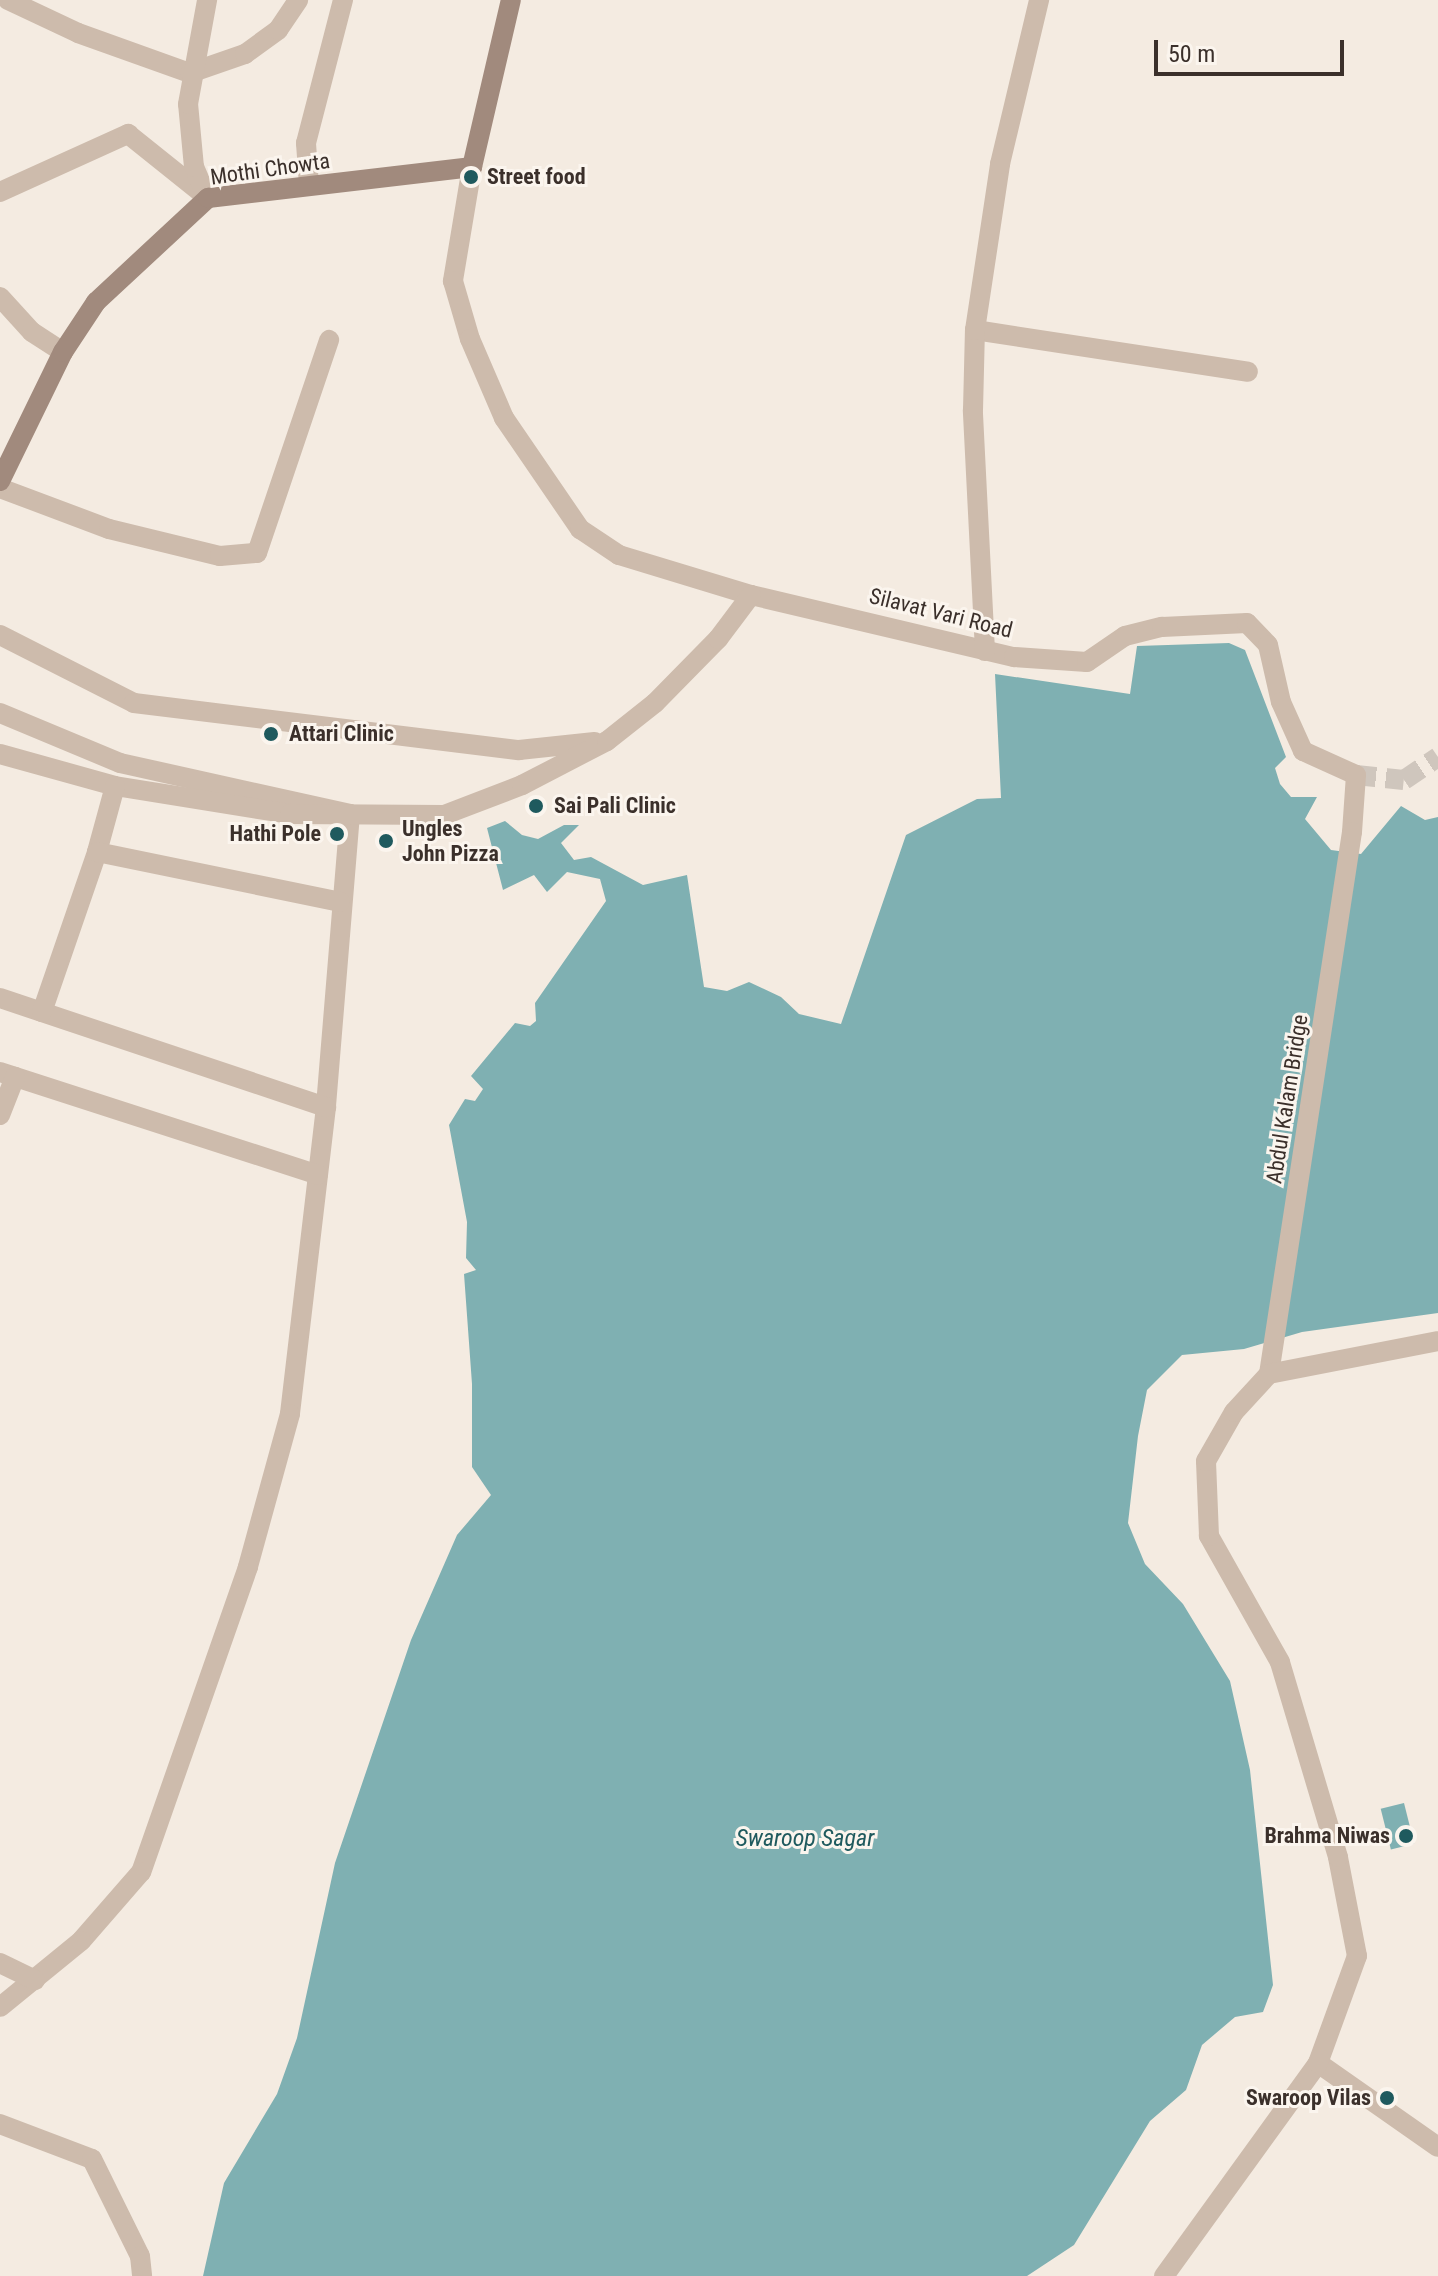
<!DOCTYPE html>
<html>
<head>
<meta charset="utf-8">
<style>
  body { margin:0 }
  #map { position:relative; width:1438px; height:2276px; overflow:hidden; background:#f4ebe1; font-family:"Roboto Condensed",sans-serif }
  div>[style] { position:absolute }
  .water>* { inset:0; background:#7fb0b2; transform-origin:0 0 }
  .minor-tunnel>* { height:20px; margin-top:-10px; transform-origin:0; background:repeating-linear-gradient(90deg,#cfc6bd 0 20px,transparent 0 30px) }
  .minor>* { height:20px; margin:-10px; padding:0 10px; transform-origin:10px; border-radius:10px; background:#cdbbac }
  .secondary>* { height:20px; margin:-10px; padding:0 10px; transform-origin:10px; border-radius:10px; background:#a18a7d }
  .dots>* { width:22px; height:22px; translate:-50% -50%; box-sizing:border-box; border:4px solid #fbf5ee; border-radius:50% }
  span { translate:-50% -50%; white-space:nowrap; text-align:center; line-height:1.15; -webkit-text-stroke:6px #fbf5ee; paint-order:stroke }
  .street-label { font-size:22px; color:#3b302b }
  .poi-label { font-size:22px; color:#3b302b; font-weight:700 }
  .left { translate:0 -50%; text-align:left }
  .right { translate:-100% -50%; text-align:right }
  .water-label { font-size:24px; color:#1f5a5e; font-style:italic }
  .scale { position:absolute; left:1154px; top:40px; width:190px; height:36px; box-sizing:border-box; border:4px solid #3b302b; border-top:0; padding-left:10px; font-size:24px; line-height:28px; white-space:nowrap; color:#3b302b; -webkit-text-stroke:6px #fbf5ee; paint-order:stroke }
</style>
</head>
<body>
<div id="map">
  <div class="water">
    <div style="clip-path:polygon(1229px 643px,1245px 650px,1286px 757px,1275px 768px,1280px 784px,1291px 797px,1317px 797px,1305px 819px,1331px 850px,1361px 854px,1401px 806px,1425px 820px,1438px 817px,1438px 1313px,1302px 1332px,1244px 1349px,1182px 1355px,1147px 1390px,1138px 1436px,1128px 1523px,1145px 1564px,1183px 1604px,1230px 1681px,1250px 1770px,1273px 1985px,1263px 2012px,1235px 2017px,1202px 2045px,1186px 2090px,1150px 2121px,1074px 2245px,1027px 2276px,203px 2276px,224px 2183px,277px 2094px,297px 2038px,335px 1863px,411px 1640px,457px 1535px,491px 1495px,472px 1467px,472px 1384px,464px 1274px,476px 1270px,466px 1258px,467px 1222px,449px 1125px,465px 1099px,475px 1101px,483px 1089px,471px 1076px,515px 1023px,530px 1026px,536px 1021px,535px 1003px,606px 901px,600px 879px,567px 872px,547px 892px,534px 875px,503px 890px,487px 828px,505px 821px,522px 835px,538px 839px,564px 825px,579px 825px,561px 843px,574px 860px,591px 857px,643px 885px,687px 875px,704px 987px,727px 991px,749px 982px,781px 997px,799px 1014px,841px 1024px,906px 835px,977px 799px,1001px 798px,995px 674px,1130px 694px,1137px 646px)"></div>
    <div style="left:1404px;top:1803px;width:42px;height:24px;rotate:76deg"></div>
  </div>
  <div class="minor-tunnel">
    <div style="left:1356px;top:775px;width:48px;rotate:5.9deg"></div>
    <div style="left:1404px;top:780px;width:41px;rotate:-34.1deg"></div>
  </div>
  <div class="minor">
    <div style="left:8px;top:0;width:77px;rotate:25.2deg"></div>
    <div style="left:78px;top:33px;width:119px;rotate:19.7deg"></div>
    <div style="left:190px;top:73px;width:58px;rotate:-19.1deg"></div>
    <div style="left:245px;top:54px;width:41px;rotate:-36deg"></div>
    <div style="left:278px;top:30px;width:36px;rotate:-56deg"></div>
    <div style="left:472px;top:167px;width:116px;rotate:99.5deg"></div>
    <div style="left:453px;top:281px;width:60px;rotate:73.7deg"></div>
    <div style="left:470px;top:339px;width:86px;rotate:66.7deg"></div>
    <div style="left:504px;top:418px;width:135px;rotate:55.6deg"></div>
    <div style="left:580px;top:529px;width:47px;rotate:33.7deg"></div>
    <div style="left:619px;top:555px;width:138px;rotate:16.9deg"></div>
    <div style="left:751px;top:595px;width:270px;rotate:13.3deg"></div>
    <div style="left:1014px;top:657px;width:73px;rotate:3.9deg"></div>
    <div style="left:1087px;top:662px;width:46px;rotate:-34.4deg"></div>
    <div style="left:1125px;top:636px;width:38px;rotate:-14deg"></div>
    <div style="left:1162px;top:627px;width:85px;rotate:-2.7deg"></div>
    <div style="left:1247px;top:623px;width:30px;rotate:46deg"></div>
    <div style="left:1268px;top:645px;width:58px;rotate:77.2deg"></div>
    <div style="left:1281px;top:702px;width:54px;rotate:65.8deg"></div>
    <div style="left:1303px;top:751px;width:58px;rotate:24.4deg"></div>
    <div style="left:1356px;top:775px;width:57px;rotate:94deg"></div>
    <div style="left:1352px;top:832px;width:548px;rotate:98.71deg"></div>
    <div style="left:309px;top:185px;width:42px;rotate:-94.1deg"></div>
    <div style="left:306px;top:143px;width:148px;rotate:-75.5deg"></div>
    <div style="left:0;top:192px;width:141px;rotate:-24.4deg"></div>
    <div style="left:128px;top:134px;width:102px;rotate:38.7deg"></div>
    <div style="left:206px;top:195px;width:30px;rotate:-113deg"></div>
    <div style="left:194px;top:167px;width:63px;rotate:-95.4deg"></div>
    <div style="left:188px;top:104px;width:106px;rotate:-79.6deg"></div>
    <div style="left:0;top:297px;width:47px;rotate:47.6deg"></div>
    <div style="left:32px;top:332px;width:37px;rotate:33deg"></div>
    <div style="left:975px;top:330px;width:276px;rotate:8.7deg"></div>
    <div style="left:0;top:488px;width:116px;rotate:20.6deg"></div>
    <div style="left:109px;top:529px;width:114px;rotate:13.7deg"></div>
    <div style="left:220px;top:556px;width:37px;rotate:-5deg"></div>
    <div style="left:257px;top:553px;width:225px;rotate:-71.3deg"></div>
    <div style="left:0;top:635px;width:150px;rotate:26.9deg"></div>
    <div style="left:134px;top:703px;width:388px;rotate:7deg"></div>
    <div style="left:519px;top:750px;width:76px;rotate:-6deg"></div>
    <div style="left:985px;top:651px;width:241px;rotate:-92.9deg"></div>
    <div style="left:973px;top:410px;width:80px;rotate:-88.6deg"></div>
    <div style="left:975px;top:330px;width:168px;rotate:-81.4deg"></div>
    <div style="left:1000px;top:164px;width:169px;rotate:-76.6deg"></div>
    <div style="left:0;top:713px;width:130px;rotate:22.6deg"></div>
    <div style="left:120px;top:763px;width:236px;rotate:12.5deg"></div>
    <div style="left:350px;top:814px;width:294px;rotate:94.7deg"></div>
    <div style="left:326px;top:1107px;width:309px;rotate:96.7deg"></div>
    <div style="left:290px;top:1414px;width:159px;rotate:105.4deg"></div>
    <div style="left:248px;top:1567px;width:323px;rotate:109.3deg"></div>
    <div style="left:141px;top:1872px;width:91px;rotate:131deg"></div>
    <div style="left:81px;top:1941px;width:104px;rotate:140.8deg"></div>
    <div style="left:0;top:754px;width:119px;rotate:15.5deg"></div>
    <div style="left:115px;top:786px;width:177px;rotate:9.1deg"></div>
    <div style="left:290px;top:814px;width:154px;rotate:0.4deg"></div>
    <div style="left:444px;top:815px;width:84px;rotate:-21deg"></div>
    <div style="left:522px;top:785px;width:96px;rotate:-27.4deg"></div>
    <div style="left:607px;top:741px;width:61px;rotate:-38.4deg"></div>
    <div style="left:655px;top:703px;width:90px;rotate:-45.5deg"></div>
    <div style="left:718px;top:639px;width:55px;rotate:-53.1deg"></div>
    <div style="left:97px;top:852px;width:68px;rotate:-74.7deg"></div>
    <div style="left:0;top:998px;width:344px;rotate:18.5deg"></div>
    <div style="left:42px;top:1012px;width:169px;rotate:-71deg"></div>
    <div style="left:97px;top:852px;width:248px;rotate:11.6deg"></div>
    <div style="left:0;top:1072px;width:334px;rotate:17.9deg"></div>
    <div style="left:0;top:1115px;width:41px;rotate:-68.5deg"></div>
    <div style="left:0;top:1963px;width:39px;rotate:26deg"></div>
    <div style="left:1318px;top:2063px;width:146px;rotate:35deg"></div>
    <div style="left:0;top:2124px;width:98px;rotate:20.8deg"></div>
    <div style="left:92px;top:2159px;width:108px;rotate:63.7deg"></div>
    <div style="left:140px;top:2256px;width:20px;rotate:84deg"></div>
    <div style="left:1164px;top:2276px;width:263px;rotate:-54.1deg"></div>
    <div style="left:1318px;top:2063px;width:114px;rotate:-70deg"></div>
    <div style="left:1357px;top:1956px;width:101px;rotate:-100.9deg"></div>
    <div style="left:1338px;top:1857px;width:203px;rotate:-106.6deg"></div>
    <div style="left:1280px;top:1662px;width:145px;rotate:-119.4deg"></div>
    <div style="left:1209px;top:1536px;width:75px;rotate:-92.3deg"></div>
    <div style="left:1206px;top:1461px;width:56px;rotate:-60.3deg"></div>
    <div style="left:1234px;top:1412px;width:52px;rotate:-47.4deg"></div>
    <div style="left:1269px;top:1374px;width:172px;rotate:-11deg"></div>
  </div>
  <div class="secondary">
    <div style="left:0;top:481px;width:144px;rotate:-64deg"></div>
    <div style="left:63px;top:352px;width:60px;rotate:-56.6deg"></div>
    <div style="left:96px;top:302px;width:153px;rotate:-42.9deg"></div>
    <div style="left:208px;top:198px;width:266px;rotate:-6.7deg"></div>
    <div style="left:472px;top:167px;width:171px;rotate:-76.9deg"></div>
  </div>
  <div class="dots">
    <div style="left:471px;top:177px;background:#1f5a5e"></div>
    <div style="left:271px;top:734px;background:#1f5a5e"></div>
    <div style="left:536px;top:806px;background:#1f5a5e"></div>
    <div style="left:337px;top:834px;background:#1f5a5e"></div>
    <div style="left:386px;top:841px;background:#1f5a5e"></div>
    <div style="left:1406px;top:1836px;background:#1f5a5e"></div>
    <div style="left:1387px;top:2098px;background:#1f5a5e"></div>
  </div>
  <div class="street-label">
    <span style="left:270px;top:169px;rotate:-8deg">Mothi Chowta</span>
    <span style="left:941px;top:613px;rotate:14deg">Silavat Vari Road</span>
    <span style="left:1287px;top:1099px;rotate:-81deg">Abdul Kalam Bridge</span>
  </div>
  <div class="poi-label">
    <span class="left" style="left:487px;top:177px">Street food</span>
    <span class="left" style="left:289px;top:734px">Attari Clinic</span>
    <span class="left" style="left:554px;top:806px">Sai Pali Clinic</span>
    <span class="left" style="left:402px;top:841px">Ungles<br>John Pizza</span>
    <span class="right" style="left:321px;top:834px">Hathi Pole</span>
    <span class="right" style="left:1390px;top:1836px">Brahma Niwas</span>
    <span class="right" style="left:1371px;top:2098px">Swaroop Vilas</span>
  </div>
  <div class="water-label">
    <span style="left:805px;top:1839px">Swaroop Sagar</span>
  </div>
  <div class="scale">50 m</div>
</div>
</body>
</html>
